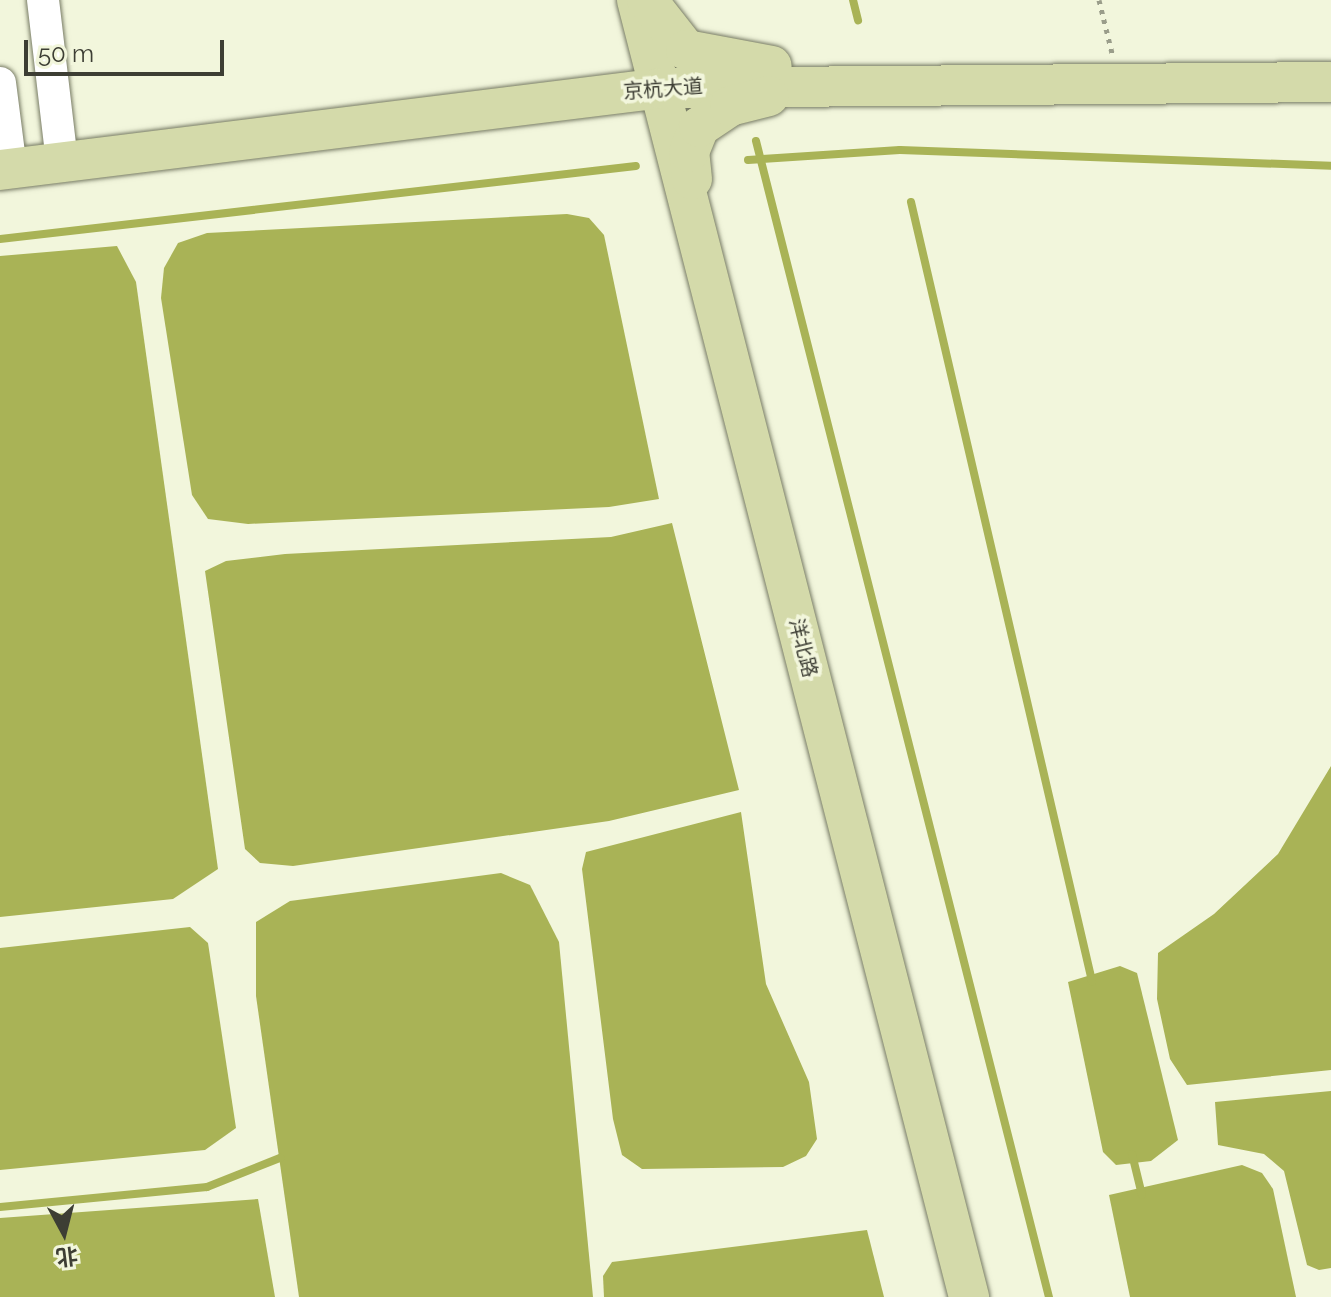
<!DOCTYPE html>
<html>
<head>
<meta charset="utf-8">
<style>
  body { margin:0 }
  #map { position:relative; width:1331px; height:1297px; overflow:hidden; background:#f2f6dc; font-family:Raleway,"Noto Sans SC",sans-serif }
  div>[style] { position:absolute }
  .water>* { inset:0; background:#a9b356 }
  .stream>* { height:8px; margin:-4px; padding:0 4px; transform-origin:4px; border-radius:4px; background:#a9b356 }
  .path>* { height:5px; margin-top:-2.5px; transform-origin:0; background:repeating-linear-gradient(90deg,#9a9d8a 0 4px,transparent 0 10px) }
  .roads { filter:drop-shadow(0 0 2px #787c65) drop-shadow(0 0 2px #787c65) }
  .minor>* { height:32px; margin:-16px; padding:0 16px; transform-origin:16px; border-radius:16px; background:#fff }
  .major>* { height:40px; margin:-20px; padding:0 20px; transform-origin:20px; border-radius:20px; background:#d4daaa }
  span { translate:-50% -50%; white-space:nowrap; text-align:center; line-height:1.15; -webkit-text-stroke:7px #f2f6dc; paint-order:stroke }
  .street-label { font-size:20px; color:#3d3e34 }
  .north { position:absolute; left:24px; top:1193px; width:80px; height:80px; -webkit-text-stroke:6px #f2f6dc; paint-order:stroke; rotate:173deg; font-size:22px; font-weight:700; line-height:32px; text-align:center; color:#3d3e34 }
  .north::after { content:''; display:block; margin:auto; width:28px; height:36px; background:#3d3e34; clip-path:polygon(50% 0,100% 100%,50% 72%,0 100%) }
  .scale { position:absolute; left:24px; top:40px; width:200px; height:36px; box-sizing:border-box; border:4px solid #3d3e34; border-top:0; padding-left:10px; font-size:24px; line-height:28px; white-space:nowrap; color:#3d3e34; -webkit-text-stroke:6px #f2f6dc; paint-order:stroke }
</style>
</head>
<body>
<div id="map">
  <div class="water">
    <div style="clip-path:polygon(567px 214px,589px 218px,604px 235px,659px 499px,609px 507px,248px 524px,208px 519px,192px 495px,161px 298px,164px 268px,178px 243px,207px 233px)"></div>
    <div style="clip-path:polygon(117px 246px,136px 282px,218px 869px,173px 899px,0 917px,0 256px)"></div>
    <div style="clip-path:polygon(672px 523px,739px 790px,609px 821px,293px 866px,260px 863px,245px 849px,205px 571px,226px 561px,285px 554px,611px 537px)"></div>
    <div style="clip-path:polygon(1331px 766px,1331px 1070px,1187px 1085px,1170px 1059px,1157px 999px,1158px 953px,1214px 914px,1278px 854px)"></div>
    <div style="clip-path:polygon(741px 812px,766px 984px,809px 1082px,817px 1139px,806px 1156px,783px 1167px,642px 1169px,622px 1155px,613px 1119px,582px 869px,586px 852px)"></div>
    <div style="clip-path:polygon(501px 873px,530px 885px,559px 942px,593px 1297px,299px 1297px,256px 996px,256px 922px,290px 901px)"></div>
    <div style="clip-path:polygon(190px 927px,208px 943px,236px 1128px,205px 1150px,0 1170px,0 948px)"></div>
    <div style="clip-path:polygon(1120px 966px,1137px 973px,1178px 1140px,1151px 1161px,1116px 1165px,1103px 1152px,1068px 982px)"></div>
    <div style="clip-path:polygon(1331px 1091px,1331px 1268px,1319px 1270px,1307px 1265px,1284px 1171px,1264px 1154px,1218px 1145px,1215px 1102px)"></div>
    <div style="clip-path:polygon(1242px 1165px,1262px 1173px,1273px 1189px,1296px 1297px,1130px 1297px,1109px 1195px)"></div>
    <div style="clip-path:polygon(258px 1199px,275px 1297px,0 1297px,0 1218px)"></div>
    <div style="clip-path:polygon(867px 1230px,884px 1297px,604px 1297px,603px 1276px,612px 1262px)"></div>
  </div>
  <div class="stream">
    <div style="left:853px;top:0;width:21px;rotate:76deg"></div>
    <div style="left:756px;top:141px;width:1193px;rotate:75.78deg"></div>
    <div style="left:748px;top:160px;width:152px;rotate:-3.8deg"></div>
    <div style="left:900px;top:150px;width:431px;rotate:2.1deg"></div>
    <div style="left:911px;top:202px;width:800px;rotate:76.92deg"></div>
    <div style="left:0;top:239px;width:640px;rotate:-6.55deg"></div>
    <div style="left:1132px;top:1154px;width:42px;rotate:76.3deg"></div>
    <div style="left:0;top:1207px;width:208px;rotate:-5.5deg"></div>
    <div style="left:207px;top:1187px;width:79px;rotate:-21.7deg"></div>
  </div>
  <div class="path">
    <div style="left:1099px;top:0;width:55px;rotate:76.2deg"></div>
  </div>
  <div class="roads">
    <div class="minor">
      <div style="left:43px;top:0;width:163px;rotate:83.3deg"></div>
      <div style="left:0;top:83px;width:87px;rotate:82.7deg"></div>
    </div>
    <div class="major">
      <div style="left:637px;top:0;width:1339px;rotate:75.64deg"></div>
      <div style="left:647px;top:0;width:63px;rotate:52deg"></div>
      <div style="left:686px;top:50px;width:87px;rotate:10.5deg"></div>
      <div style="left:0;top:170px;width:666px;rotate:-7.07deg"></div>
      <div style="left:661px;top:88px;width:670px;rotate:-0.51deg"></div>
      <div style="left:692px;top:179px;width:27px;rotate:-96deg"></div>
      <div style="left:689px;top:152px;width:27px;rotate:-68deg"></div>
      <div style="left:699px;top:127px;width:37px;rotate:-34deg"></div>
      <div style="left:730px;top:106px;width:40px;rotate:-14.4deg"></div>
    </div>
  </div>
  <div class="street-label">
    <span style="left:663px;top:89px;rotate:-4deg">京杭大道</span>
    <span style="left:803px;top:648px;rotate:76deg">洋北路</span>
  </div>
  <div class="north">北</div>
  <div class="scale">50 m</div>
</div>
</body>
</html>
